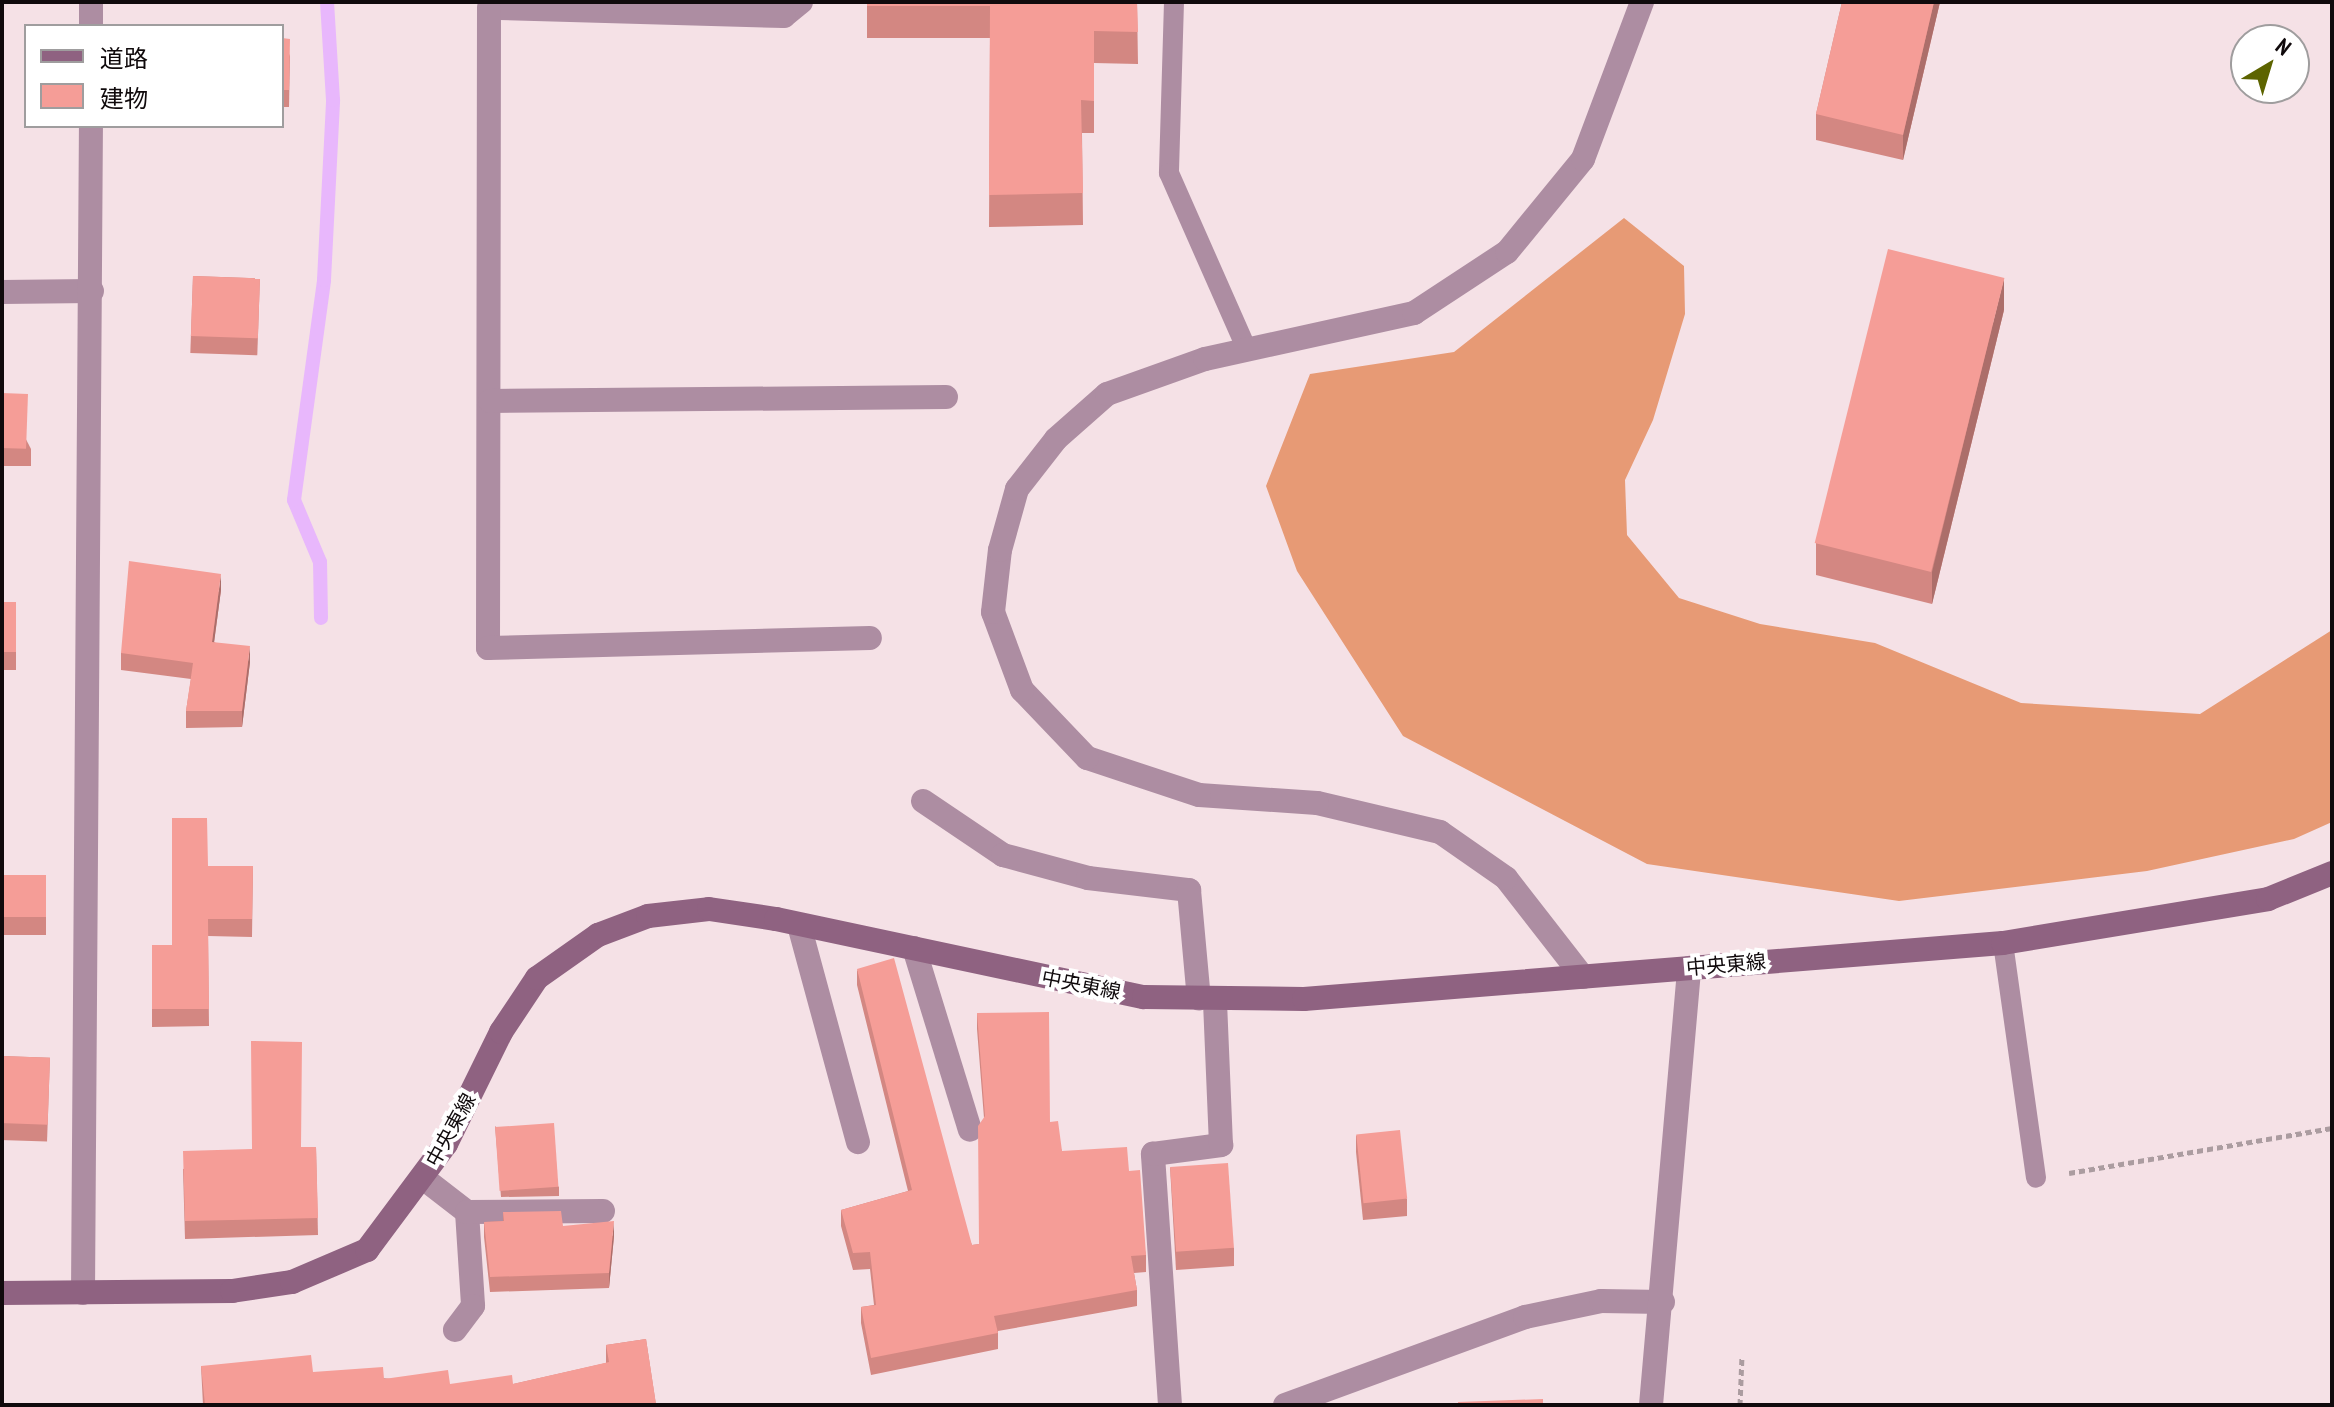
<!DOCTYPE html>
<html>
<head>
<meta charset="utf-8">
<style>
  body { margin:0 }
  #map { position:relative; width:2334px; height:1407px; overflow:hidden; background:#f5e1e6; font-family:"PT Sans Narrow","Noto Sans JP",sans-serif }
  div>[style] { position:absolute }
  .forest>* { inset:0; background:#e79a75 }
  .stream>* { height:14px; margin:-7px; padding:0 7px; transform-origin:7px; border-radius:7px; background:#e8b7fc }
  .path>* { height:5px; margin-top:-2.5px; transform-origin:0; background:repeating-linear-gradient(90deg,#ab9ca0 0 6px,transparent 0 10px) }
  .lane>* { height:20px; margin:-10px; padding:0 10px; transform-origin:10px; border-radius:10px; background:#ad8da2 }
  .street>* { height:24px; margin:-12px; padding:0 12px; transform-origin:12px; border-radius:12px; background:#ad8da2 }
  .secondary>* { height:24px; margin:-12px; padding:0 12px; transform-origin:12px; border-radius:12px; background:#8f6281 }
  .wall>* { inset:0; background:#d38782; transform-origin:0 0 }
  .shaded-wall>* { inset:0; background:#ac6e6a }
  .building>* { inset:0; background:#f59d97; transform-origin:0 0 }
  span { translate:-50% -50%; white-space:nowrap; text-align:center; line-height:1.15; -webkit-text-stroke:8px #fff; paint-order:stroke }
  .street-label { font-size:20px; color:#100a0c }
  .frame { position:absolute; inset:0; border:4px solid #100a0c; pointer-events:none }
  .legend { position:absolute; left:24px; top:24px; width:260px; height:104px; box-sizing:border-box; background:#fff; border:2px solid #9f9d9e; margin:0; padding:10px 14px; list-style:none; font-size:24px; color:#100a0c }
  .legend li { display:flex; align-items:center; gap:16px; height:40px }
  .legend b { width:40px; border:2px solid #9f9d9e }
  .north { position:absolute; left:2230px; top:24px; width:80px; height:80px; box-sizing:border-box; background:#fff; border:2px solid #9f9d9e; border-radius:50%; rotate:38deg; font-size:22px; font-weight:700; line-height:32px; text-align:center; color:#100a0c }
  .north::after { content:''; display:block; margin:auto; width:28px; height:36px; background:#5d6400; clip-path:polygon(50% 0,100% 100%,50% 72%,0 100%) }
</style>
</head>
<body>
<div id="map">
  <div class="forest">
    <div style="clip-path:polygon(1624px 218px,1684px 266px,1685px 314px,1653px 420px,1625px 480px,1627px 535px,1679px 598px,1760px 624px,1875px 643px,2021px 703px,2200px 714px,2332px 630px,2332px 822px,2294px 839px,2147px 871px,1899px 901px,1647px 864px,1403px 736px,1297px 571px,1266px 486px,1310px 374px,1454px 352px)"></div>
  </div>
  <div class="stream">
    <div style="left:321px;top:618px;width:56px;rotate:-91deg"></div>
    <div style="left:320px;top:562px;width:67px;rotate:-112.8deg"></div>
    <div style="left:294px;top:500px;width:222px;rotate:-82.2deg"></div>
    <div style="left:324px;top:280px;width:180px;rotate:-87.1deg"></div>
    <div style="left:333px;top:100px;width:98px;rotate:-93.5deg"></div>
  </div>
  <div class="path">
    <div style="left:2069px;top:1173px;width:267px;rotate:-9.7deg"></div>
    <div style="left:1740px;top:1405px;width:49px;rotate:-87.7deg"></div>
  </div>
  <div class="lane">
    <div style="left:1174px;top:2px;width:171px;rotate:91.7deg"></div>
    <div style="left:1169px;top:173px;width:193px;rotate:66.2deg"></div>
    <div style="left:2003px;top:943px;width:237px;rotate:82deg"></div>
  </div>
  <div class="street">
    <div style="left:91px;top:2px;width:24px;rotate:90deg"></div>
    <div style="left:801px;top:2px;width:22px;rotate:141deg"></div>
    <div style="left:784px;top:16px;width:295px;rotate:-178.4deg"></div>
    <div style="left:489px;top:8px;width:640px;rotate:90.09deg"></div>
    <div style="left:488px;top:648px;width:382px;rotate:-1.5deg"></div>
    <div style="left:2px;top:292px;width:90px;rotate:-0.6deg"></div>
    <div style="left:490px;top:401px;width:456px;rotate:-0.5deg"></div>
    <div style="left:923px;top:801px;width:97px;rotate:34deg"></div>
    <div style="left:1003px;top:855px;width:88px;rotate:15.1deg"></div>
    <div style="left:1088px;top:878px;width:102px;rotate:6.8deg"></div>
    <div style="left:1189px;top:890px;width:109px;rotate:84.8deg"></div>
    <div style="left:799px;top:925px;width:225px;rotate:74.8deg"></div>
    <div style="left:914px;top:948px;width:190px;rotate:72.9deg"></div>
    <div style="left:1583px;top:977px;width:125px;rotate:-127.9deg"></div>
    <div style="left:1506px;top:878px;width:80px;rotate:-145.1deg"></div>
    <div style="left:1440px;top:832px;width:126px;rotate:-166.7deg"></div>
    <div style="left:1317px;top:803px;width:118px;rotate:-176.1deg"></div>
    <div style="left:1199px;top:795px;width:118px;rotate:-161.7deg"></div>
    <div style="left:1087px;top:758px;width:94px;rotate:-133.7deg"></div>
    <div style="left:1022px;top:690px;width:83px;rotate:-110.4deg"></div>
    <div style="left:993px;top:612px;width:62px;rotate:-83.6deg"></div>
    <div style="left:1000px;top:550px;width:63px;rotate:-74.4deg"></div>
    <div style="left:1017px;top:489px;width:63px;rotate:-52deg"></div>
    <div style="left:1056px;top:439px;width:68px;rotate:-41.4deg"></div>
    <div style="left:1107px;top:394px;width:104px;rotate:-19.7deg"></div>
    <div style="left:1205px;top:359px;width:214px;rotate:-12.4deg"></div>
    <div style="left:1414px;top:313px;width:111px;rotate:-33.3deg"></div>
    <div style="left:1507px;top:252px;width:120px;rotate:-50.7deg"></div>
    <div style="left:1583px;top:159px;width:168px;rotate:-69.4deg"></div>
    <div style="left:423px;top:1178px;width:56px;rotate:37.7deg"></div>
    <div style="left:467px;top:1212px;width:94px;rotate:86.3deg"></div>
    <div style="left:473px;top:1306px;width:30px;rotate:127deg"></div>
    <div style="left:467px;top:1212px;width:136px;rotate:-0.4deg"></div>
    <div style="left:83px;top:1293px;width:1167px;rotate:-89.61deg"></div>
    <div style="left:1170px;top:1405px;width:252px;rotate:-93.9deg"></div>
    <div style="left:1153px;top:1154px;width:69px;rotate:-7.5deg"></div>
    <div style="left:1221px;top:1145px;width:145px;rotate:-92.4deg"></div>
    <div style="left:1285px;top:1405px;width:256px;rotate:-20.1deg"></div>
    <div style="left:1525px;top:1317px;width:78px;rotate:-11.9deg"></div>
    <div style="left:1601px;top:1301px;width:62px;rotate:0.9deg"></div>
    <div style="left:1651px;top:1405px;width:439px;rotate:-85deg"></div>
  </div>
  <div class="secondary">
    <div style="left:2px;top:1293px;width:230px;rotate:-0.5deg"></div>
    <div style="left:232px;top:1291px;width:61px;rotate:-8.5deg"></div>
    <div style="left:292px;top:1282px;width:82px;rotate:-23.1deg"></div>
    <div style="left:367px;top:1250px;width:132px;rotate:-53.3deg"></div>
    <div style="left:446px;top:1144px;width:125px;rotate:-63.8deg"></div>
    <div style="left:501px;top:1032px;width:65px;rotate:-56.3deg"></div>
    <div style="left:537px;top:978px;width:75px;rotate:-35.2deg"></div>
    <div style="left:598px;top:935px;width:53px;rotate:-20.8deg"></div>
    <div style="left:648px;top:916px;width:61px;rotate:-6.5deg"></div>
    <div style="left:709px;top:909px;width:68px;rotate:8.5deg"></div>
    <div style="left:776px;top:919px;width:376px;rotate:12deg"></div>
    <div style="left:1144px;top:997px;width:160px;rotate:0.7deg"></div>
    <div style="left:1304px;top:999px;width:701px;rotate:-4.58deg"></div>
    <div style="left:2003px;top:943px;width:269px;rotate:-9.4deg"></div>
    <div style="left:2268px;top:899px;width:69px;rotate:-22.1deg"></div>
  </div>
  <div class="wall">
    <div style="clip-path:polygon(867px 2px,1137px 2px,1138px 64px,1094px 63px,1094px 133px,1082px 133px,1083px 225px,989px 227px,990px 38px,867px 38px)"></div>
    <div style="clip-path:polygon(1842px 2px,1940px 2px,1903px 160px,1816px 140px,1816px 114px)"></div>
    <div style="clip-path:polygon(282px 38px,290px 56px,289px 107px,282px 107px)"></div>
    <div style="left:193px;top:276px;width:67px;height:77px;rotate:2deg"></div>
    <div style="clip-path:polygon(2004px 310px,1932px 604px,1816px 575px,1816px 543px)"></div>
    <div style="clip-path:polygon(2px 393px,31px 449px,31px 466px,2px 466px)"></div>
    <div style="clip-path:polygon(221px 590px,214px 642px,250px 662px,242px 727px,186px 728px,186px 711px,191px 679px,121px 670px,121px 653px)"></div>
    <div style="left:2px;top:602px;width:14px;height:68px"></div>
    <div style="clip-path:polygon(208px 866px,253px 866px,252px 937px,208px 936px,209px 1026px,152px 1027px,152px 945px,172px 945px)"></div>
    <div style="left:2px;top:875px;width:44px;height:60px"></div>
    <div style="clip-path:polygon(857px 969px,972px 1245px,979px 1244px,984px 1118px,977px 1029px,977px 1013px,1050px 1122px,1062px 1151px,1129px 1171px,1146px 1255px,1146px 1272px,1134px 1273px,1137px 1290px,1137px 1306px,998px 1331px,998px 1349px,871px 1375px,861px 1323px,861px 1307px,874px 1305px,870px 1269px,853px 1270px,841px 1226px,841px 1210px,908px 1191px,857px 985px)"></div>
    <div style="left:2px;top:1056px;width:48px;height:84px;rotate:2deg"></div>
    <div style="clip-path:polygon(495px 1126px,559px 1187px,559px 1196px,501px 1197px)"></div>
    <div style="clip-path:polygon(1356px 1135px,1407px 1199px,1407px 1216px,1363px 1220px,1356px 1152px)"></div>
    <div style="clip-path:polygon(301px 1147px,316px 1147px,318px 1235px,185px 1239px,183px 1169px)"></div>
    <div style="clip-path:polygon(1170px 1167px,1234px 1248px,1234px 1266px,1176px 1270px)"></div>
    <div style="clip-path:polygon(503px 1212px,563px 1226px,614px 1236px,609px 1288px,490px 1292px,484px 1237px,484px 1222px,503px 1221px)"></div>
    <div style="clip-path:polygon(646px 1339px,656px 1405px,203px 1405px,201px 1366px,313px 1372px,450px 1384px,513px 1384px,606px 1363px,606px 1345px)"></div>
  </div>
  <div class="shaded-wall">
    <div style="clip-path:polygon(1934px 2px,1940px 2px,1903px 160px,1903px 135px)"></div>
    <div style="clip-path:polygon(2004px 278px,2004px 310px,1932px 604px,1932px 572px)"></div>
    <div style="clip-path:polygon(221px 574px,221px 590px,212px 658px,212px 642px)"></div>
    <div style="clip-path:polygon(250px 646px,250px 662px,242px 727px,242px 711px)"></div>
    <div style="clip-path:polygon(614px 1221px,614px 1236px,609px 1288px,609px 1273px)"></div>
  </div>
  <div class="building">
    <div style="clip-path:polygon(867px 2px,1137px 2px,1138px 32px,1094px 31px,1094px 101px,1081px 100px,1083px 193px,989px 195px,990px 6px,867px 6px)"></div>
    <div style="clip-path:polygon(1842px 2px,1934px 2px,1903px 135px,1816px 114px)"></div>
    <div style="clip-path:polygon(282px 38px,290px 39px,289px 90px,282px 90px)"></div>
    <div style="left:1888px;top:249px;width:120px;height:303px;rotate:14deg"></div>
    <div style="left:193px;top:276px;width:67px;height:60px;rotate:2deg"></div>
    <div style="left:2px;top:393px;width:26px;height:55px;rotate:2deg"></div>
    <div style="clip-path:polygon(129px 561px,221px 574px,212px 642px,250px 646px,242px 711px,186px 711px,193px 663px,121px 653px)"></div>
    <div style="left:2px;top:602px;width:14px;height:50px"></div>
    <div style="clip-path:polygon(172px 818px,207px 818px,208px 866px,253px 866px,252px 919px,208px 919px,209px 1009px,152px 1009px,152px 945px,172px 945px)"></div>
    <div style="left:2px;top:875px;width:44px;height:42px"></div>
    <div style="clip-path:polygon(894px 958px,972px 1245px,979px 1244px,978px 1126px,985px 1116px,977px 1013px,1049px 1012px,1050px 1122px,1058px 1121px,1062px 1151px,1127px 1147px,1129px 1171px,1140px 1170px,1146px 1255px,1131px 1256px,1137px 1290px,994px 1316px,998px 1333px,871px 1358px,861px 1307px,876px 1305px,870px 1252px,853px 1253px,841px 1210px,912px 1190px,857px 969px)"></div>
    <div style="clip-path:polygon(251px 1041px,302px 1042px,301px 1147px,316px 1147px,318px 1218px,185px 1221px,183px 1151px,252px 1149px)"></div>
    <div style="left:2px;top:1056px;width:48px;height:67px;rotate:2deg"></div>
    <div style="left:554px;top:1123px;width:64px;height:59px;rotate:86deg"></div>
    <div style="left:1400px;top:1130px;width:69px;height:44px;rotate:84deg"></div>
    <div style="left:1228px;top:1163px;width:85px;height:58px;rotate:86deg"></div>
    <div style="clip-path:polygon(561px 1211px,563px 1226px,614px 1221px,609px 1273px,490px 1277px,484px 1222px,504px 1221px,503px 1212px)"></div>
    <div style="clip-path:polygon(646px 1339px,656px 1404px,649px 1405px,205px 1405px,201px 1366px,311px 1355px,313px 1372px,383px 1367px,384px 1379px,448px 1370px,450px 1384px,512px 1375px,513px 1384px,609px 1362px,606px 1345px)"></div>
    <div style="clip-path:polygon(1543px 1399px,1543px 1405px,1458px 1405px,1458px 1402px)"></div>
  </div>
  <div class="street-label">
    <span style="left:1726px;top:965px;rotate:-5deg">中央東線</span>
    <span style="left:1081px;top:985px;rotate:11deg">中央東線</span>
    <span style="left:451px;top:1130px;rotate:-61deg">中央東線</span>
  </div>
  <div class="frame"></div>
  <ul class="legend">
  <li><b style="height:10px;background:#8f6281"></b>道路</li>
  <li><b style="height:22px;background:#f59d97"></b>建物</li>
  </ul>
  <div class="north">N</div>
</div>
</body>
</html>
